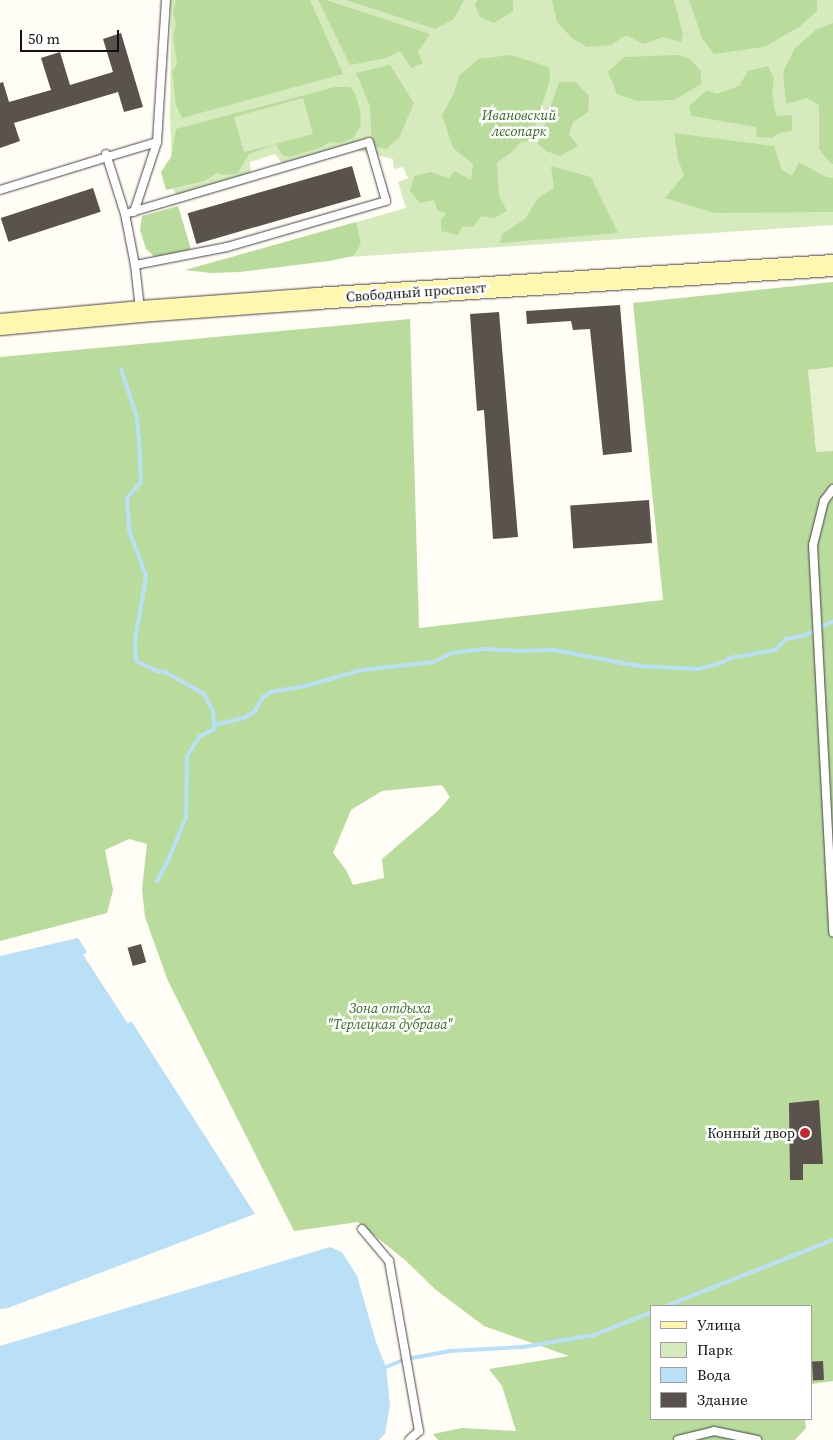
<!DOCTYPE html>
<html>
<head>
<meta charset="utf-8">
<style>
  body { margin:0 }
  #map { position:relative; width:833px; height:1440px; overflow:hidden; background:#fffdf5; font-family:"Source Serif 4",serif }
  div>[style] { position:absolute }
  .green>* { inset:0; background:#d5ebbd }
  .forest>* { inset:0; background:#b9dc9c }
  .pitch>* { inset:0; background:#e6f2cf }
  .water>* { inset:0; background:#b9e0f7 }
  .pier>* { inset:0; background:#fffdf5; transform-origin:0 0 }
  .stream>* { height:4px; margin:-2px; padding:0 2px; transform-origin:2px; border-radius:2px; background:#b9e0f7 }
  .building>* { inset:0; background:#5a524d; transform-origin:0 0 }
  .roads { filter:drop-shadow(0 0 1px #444) drop-shadow(0 0 1px #444) }
  .service>* { height:8px; margin:-4px; padding:0 4px; transform-origin:4px; border-radius:4px; background:#fff }
  .secondary>* { height:21px; margin:-10.5px; padding:0 10.5px; transform-origin:10.5px; border-radius:10.5px; background:#fff6b0 }
  .dots>* { width:14px; height:14px; translate:-50% -50%; box-sizing:border-box; border:2px solid #fff; border-radius:50% }
  span { translate:-50% -50%; white-space:nowrap; text-align:center; line-height:1.15; -webkit-text-stroke:5px #fff; paint-order:stroke }
  .park-label { font-size:14px; color:#2f6b1f; font-style:italic }
  .street-label { font-size:14px; color:#111 }
  .poi-label { font-size:14px; color:#111 }
  .right { translate:-100% -50%; text-align:right }
  .legend { position:absolute; left:650px; top:1305px; width:162px; height:115px; box-sizing:border-box; background:#fff; border:1px solid #a0a0a0; margin:0; padding:6px 9px; list-style:none; font-size:15px; color:#111 }
  .legend li { display:flex; align-items:center; gap:10px; height:25px }
  .legend b { width:25px; border:1px solid #a0a0a0 }
  .scale { position:absolute; left:20px; top:30px; width:99px; height:22px; box-sizing:border-box; border:2px solid #111; border-top:0; padding-left:6px; font-size:15px; line-height:18px; white-space:nowrap; color:#111; -webkit-text-stroke:4px #fff; paint-order:stroke }
</style>
</head>
<body>
<div id="map">
  <div class="green">
    <div style="clip-path:polygon(171px 0,833px 0,833px 225px,273px 262px,268px 247px,406px 208px,398px 182px,408px 178px,403px 167px,394px 169px,393px 159px,356px 150px,340px 152px,285px 167px,275px 154px,250px 162px,251px 178px,178px 198px,173px 189px,170px 116px)"></div>
  </div>
  <div class="forest">
    <div style="clip-path:polygon(176px 0,310px 0,343px 74px,182px 118px,176px 105px,172px 72px,177px 63px,173px 36px,176px 25px,173px 12px)"></div>
    <div style="clip-path:polygon(318px 0,326px 0,430px 34px,418px 52px,423px 63px,411px 68px,400px 51px,386px 58px,350px 65px)"></div>
    <div style="clip-path:polygon(346px 0,464px 0,454px 19px,435px 29px)"></div>
    <div style="clip-path:polygon(477px 0,513px 0,513px 11px,494px 23px,480px 17px,475px 5px)"></div>
    <div style="clip-path:polygon(552px 0,674px 0,683px 34px,681px 42px,663px 37px,643px 44px,626px 35px,611px 45px,587px 47px,572px 38px,557px 22px)"></div>
    <div style="clip-path:polygon(689px 0,817px 0,817px 11px,799px 27px,764px 47px,714px 54px,702px 38px)"></div>
    <div style="clip-path:polygon(833px 23px,833px 164px,831px 164px,819px 149px,819px 105px,807px 98px,786px 104px,783px 72px,795px 48px,816px 30px)"></div>
    <div style="clip-path:polygon(511px 55px,549px 67px,550px 80px,531px 141px,521px 142px,510px 154px,497px 162px,499px 196px,507px 211px,494px 218px,481px 216px,474px 226px,462px 227px,458px 235px,441px 231px,441px 220px,446px 213px,437px 210px,434px 200px,420px 203px,410px 191px,414px 176px,431px 172px,449px 178px,454px 171px,471px 180px,473px 164px,453px 148px,442px 115px,454px 93px,459px 76px,478px 59px)"></div>
    <div style="clip-path:polygon(678px 55px,690px 59px,701px 71px,701px 84px,674px 100px,637px 101px,617px 94px,608px 72px,624px 57px)"></div>
    <div style="clip-path:polygon(390px 65px,414px 103px,399px 138px,386px 149px,372px 146px,370px 106px,356px 73px)"></div>
    <div style="clip-path:polygon(768px 66px,774px 78px,772px 93px,776px 116px,792px 115px,792px 131px,779px 133px,772px 138px,757px 137px,756px 127px,692px 116px,689px 106px,707px 90px,717px 94px,739px 86px,748px 71px)"></div>
    <div style="clip-path:polygon(559px 82px,576px 82px,589px 96px,588px 112px,573px 122px,569px 134px,578px 146px,560px 156px,546px 151px,538px 144px)"></div>
    <div style="clip-path:polygon(evenodd,335px 87px,350px 87px,355px 94px,360px 110px,361px 125px,353px 138px,340px 143px,329px 142px,320px 148px,289px 157px,282px 155px,276px 144px,249px 154px,238px 173px,227px 175px,217px 173px,204px 181px,166px 190px,161px 172px,171px 157px,176px 129px,335px 87px,303px 98px,313px 134px,244px 152px,234px 117px,303px 98px)"></div>
    <div style="clip-path:polygon(674px 133px,774px 146px,782px 170px,792px 176px,799px 162px,826px 177px,833px 178px,833px 212px,715px 213px,665px 198px,684px 175px,678px 160px)"></div>
    <div style="clip-path:polygon(551px 166px,591px 177px,618px 233px,500px 243px,502px 234px,525px 219px,538px 198px,554px 188px)"></div>
    <div style="clip-path:polygon(178px 206px,191px 249px,155px 257px,146px 249px,140px 230px,142px 216px)"></div>
    <div style="clip-path:polygon(356px 222px,361px 244px,353px 256px,329px 261px,239px 272px,211px 273px,185px 270px)"></div>
    <div style="clip-path:polygon(evenodd,833px 282px,833px 1381px,812px 1384px,812px 1306px,652px 1306px,652px 1419px,805px 1419px,806px 1428px,795px 1440px,438px 1440px,433px 1434px,462px 1428px,516px 1431px,502px 1386px,489px 1369px,569px 1356px,484px 1326px,436px 1290px,406px 1261px,358px 1222px,294px 1231px,168px 981px,145px 917px,142px 889px,147px 844px,129px 839px,105px 850px,113px 890px,107px 913px,0 941px,0 357px,410px 319px,419px 628px,663px 600px,633px 303px,833px 282px,442px 785px,450px 797px,439px 810px,382px 859px,384px 878px,353px 885px,346px 870px,333px 853px,351px 810px,382px 791px,442px 785px)"></div>
  </div>
  <div class="pitch">
    <div style="clip-path:polygon(833px 367px,833px 451px,816px 452px,808px 370px)"></div>
  </div>
  <div class="water">
    <div style="clip-path:polygon(78px 938px,255px 1214px,8px 1308px,0 1309px,0 956px)"></div>
    <div style="clip-path:polygon(330px 1247px,342px 1252px,357px 1276px,376px 1342px,386px 1367px,390px 1405px,385px 1434px,379px 1440px,0 1440px,0 1346px)"></div>
  </div>
  <div class="pier">
    <div style="left:89px;top:951px;width:82px;height:7px;rotate:57deg"></div>
  </div>
  <div class="stream">
    <div style="left:121px;top:369px;width:52px;rotate:71.9deg"></div>
    <div style="left:137px;top:418px;width:21px;rotate:85deg"></div>
    <div style="left:139px;top:439px;width:43px;rotate:87.3deg"></div>
    <div style="left:141px;top:482px;width:21px;rotate:131deg"></div>
    <div style="left:127px;top:498px;width:32px;rotate:86deg"></div>
    <div style="left:129px;top:530px;width:49px;rotate:69.7deg"></div>
    <div style="left:146px;top:576px;width:67px;rotate:99.5deg"></div>
    <div style="left:135px;top:642px;width:19px;rotate:87deg"></div>
    <div style="left:136px;top:661px;width:23px;rotate:25deg"></div>
    <div style="left:157px;top:671px;width:8px;rotate:7deg"></div>
    <div style="left:165px;top:672px;width:45px;rotate:29.4deg"></div>
    <div style="left:204px;top:694px;width:19px;rotate:62deg"></div>
    <div style="left:213px;top:711px;width:14px;rotate:86deg"></div>
    <div style="left:214px;top:725px;width:4px;rotate:90deg"></div>
    <div style="left:214px;top:729px;width:16px;rotate:153deg"></div>
    <div style="left:200px;top:736px;width:24px;rotate:123deg"></div>
    <div style="left:187px;top:756px;width:61px;rotate:90.9deg"></div>
    <div style="left:186px;top:817px;width:50px;rotate:112.4deg"></div>
    <div style="left:167px;top:863px;width:21px;rotate:119deg"></div>
    <div style="left:214px;top:725px;width:31px;rotate:-13deg"></div>
    <div style="left:244px;top:718px;width:13px;rotate:-32deg"></div>
    <div style="left:255px;top:711px;width:16px;rotate:-60deg"></div>
    <div style="left:263px;top:697px;width:9px;rotate:-32deg"></div>
    <div style="left:271px;top:692px;width:39px;rotate:-10deg"></div>
    <div style="left:309px;top:685px;width:55px;rotate:-15.8deg"></div>
    <div style="left:362px;top:670px;width:72px;rotate:-6.3deg"></div>
    <div style="left:434px;top:662px;width:20px;rotate:-27deg"></div>
    <div style="left:452px;top:653px;width:32px;rotate:-7deg"></div>
    <div style="left:484px;top:649px;width:37px;rotate:3deg"></div>
    <div style="left:521px;top:651px;width:33px;rotate:-2deg"></div>
    <div style="left:554px;top:650px;width:86px;rotate:10.7deg"></div>
    <div style="left:639px;top:666px;width:59px;rotate:2.9deg"></div>
    <div style="left:698px;top:669px;width:24px;rotate:-15deg"></div>
    <div style="left:721px;top:663px;width:10px;rotate:-29deg"></div>
    <div style="left:730px;top:658px;width:46px;rotate:-10.1deg"></div>
    <div style="left:775px;top:650px;width:16px;rotate:-45deg"></div>
    <div style="left:786px;top:639px;width:20px;rotate:-11deg"></div>
    <div style="left:806px;top:635px;width:30px;rotate:-27deg"></div>
    <div style="left:666px;top:1306px;width:180px;rotate:-21.6deg"></div>
    <div style="left:386px;top:1367px;width:22px;rotate:-22deg"></div>
    <div style="left:406px;top:1359px;width:45px;rotate:-10.3deg"></div>
    <div style="left:450px;top:1351px;width:73px;rotate:-3.1deg"></div>
    <div style="left:523px;top:1347px;width:72px;rotate:-9.6deg"></div>
    <div style="left:594px;top:1335px;width:62px;rotate:-21.6deg"></div>
  </div>
  <div class="building">
    <div style="clip-path:polygon(121px 33px,143px 107px,124px 112px,118px 92px,14px 123px,20px 141px,0 148px,0 83px,3px 82px,9px 102px,51px 90px,41px 58px,60px 52px,70px 85px,113px 72px,103px 39px)"></div>
    <div style="left:352px;top:166px;width:32px;height:171px;rotate:74deg"></div>
    <div style="left:93px;top:188px;width:25px;height:97px;rotate:72deg"></div>
    <div style="clip-path:polygon(620px 305px,632px 452px,603px 455px,590px 329px,573px 330px,571px 321px,527px 324px,526px 311px)"></div>
    <div style="clip-path:polygon(499px 312px,518px 537px,493px 539px,484px 410px,477px 411px,470px 314px)"></div>
    <div style="left:649px;top:500px;width:43px;height:79px;rotate:86deg"></div>
    <div style="left:141px;top:944px;width:19px;height:14px;rotate:74deg"></div>
    <div style="clip-path:polygon(819px 1100px,823px 1164px,803px 1164px,803px 1180px,790px 1180px,789px 1103px)"></div>
    <div style="left:823px;top:1361px;width:19px;height:11px;rotate:87deg"></div>
  </div>
  <div class="roads">
    <div class="service">
      <div style="left:106px;top:154px;width:3px;rotate:72deg"></div>
      <div style="left:107px;top:157px;width:52px;rotate:-16.7deg"></div>
      <div style="left:0;top:190px;width:112px;rotate:-17.1deg"></div>
      <div style="left:107px;top:157px;width:60px;rotate:72.5deg"></div>
      <div style="left:125px;top:214px;width:52px;rotate:78.9deg"></div>
      <div style="left:135px;top:265px;width:44px;rotate:83.5deg"></div>
      <div style="left:134px;top:212px;width:74px;rotate:-71.8deg"></div>
      <div style="left:157px;top:142px;width:142px;rotate:-86.4deg"></div>
      <div style="left:125px;top:214px;width:254px;rotate:-16.4deg"></div>
      <div style="left:369px;top:142px;width:61px;rotate:73.9deg"></div>
      <div style="left:386px;top:201px;width:166px;rotate:163.9deg"></div>
      <div style="left:227px;top:247px;width:94px;rotate:168.9deg"></div>
      <div style="left:833px;top:489px;width:15px;rotate:127deg"></div>
      <div style="left:824px;top:501px;width:45px;rotate:104deg"></div>
      <div style="left:813px;top:545px;width:388px;rotate:87deg"></div>
      <div style="left:362px;top:1229px;width:42px;rotate:49.8deg"></div>
      <div style="left:389px;top:1261px;width:173px;rotate:80deg"></div>
      <div style="left:419px;top:1431px;width:13px;rotate:138deg"></div>
      <div style="left:678px;top:1440px;width:37px;rotate:-14deg"></div>
      <div style="left:714px;top:1431px;width:44px;rotate:11.8deg"></div>
    </div>
    <div class="secondary">
      <div style="left:0;top:324px;width:141px;rotate:-5.3deg"></div>
      <div style="left:140px;top:311px;width:175px;rotate:-4.2deg"></div>
      <div style="left:315px;top:298px;width:519px;rotate:-3.65deg"></div>
    </div>
  </div>
  <div class="dots">
    <div style="left:805px;top:1133px;background:#c4262e"></div>
  </div>
  <div class="park-label">
    <span style="left:519px;top:123px">Ивановский<br>лесопарк</span>
    <span style="left:390px;top:1016px">Зона отдыха<br>"Терлецкая дубрава"</span>
  </div>
  <div class="street-label">
    <span style="left:416px;top:292px;rotate:-4deg">Свободный проспект</span>
  </div>
  <div class="poi-label">
    <span class="right" style="left:795px;top:1133px">Конный двор</span>
  </div>
  <ul class="legend">
  <li><b style="height:6px;background:#fff6b0"></b>Улица</li>
  <li><b style="height:14px;background:#d5ebbd"></b>Парк</li>
  <li><b style="height:14px;background:#b9e0f7"></b>Вода</li>
  <li><b style="height:14px;background:#5a524d"></b>Здание</li>
  </ul>
  <div class="scale">50 m</div>
</div>
</body>
</html>
